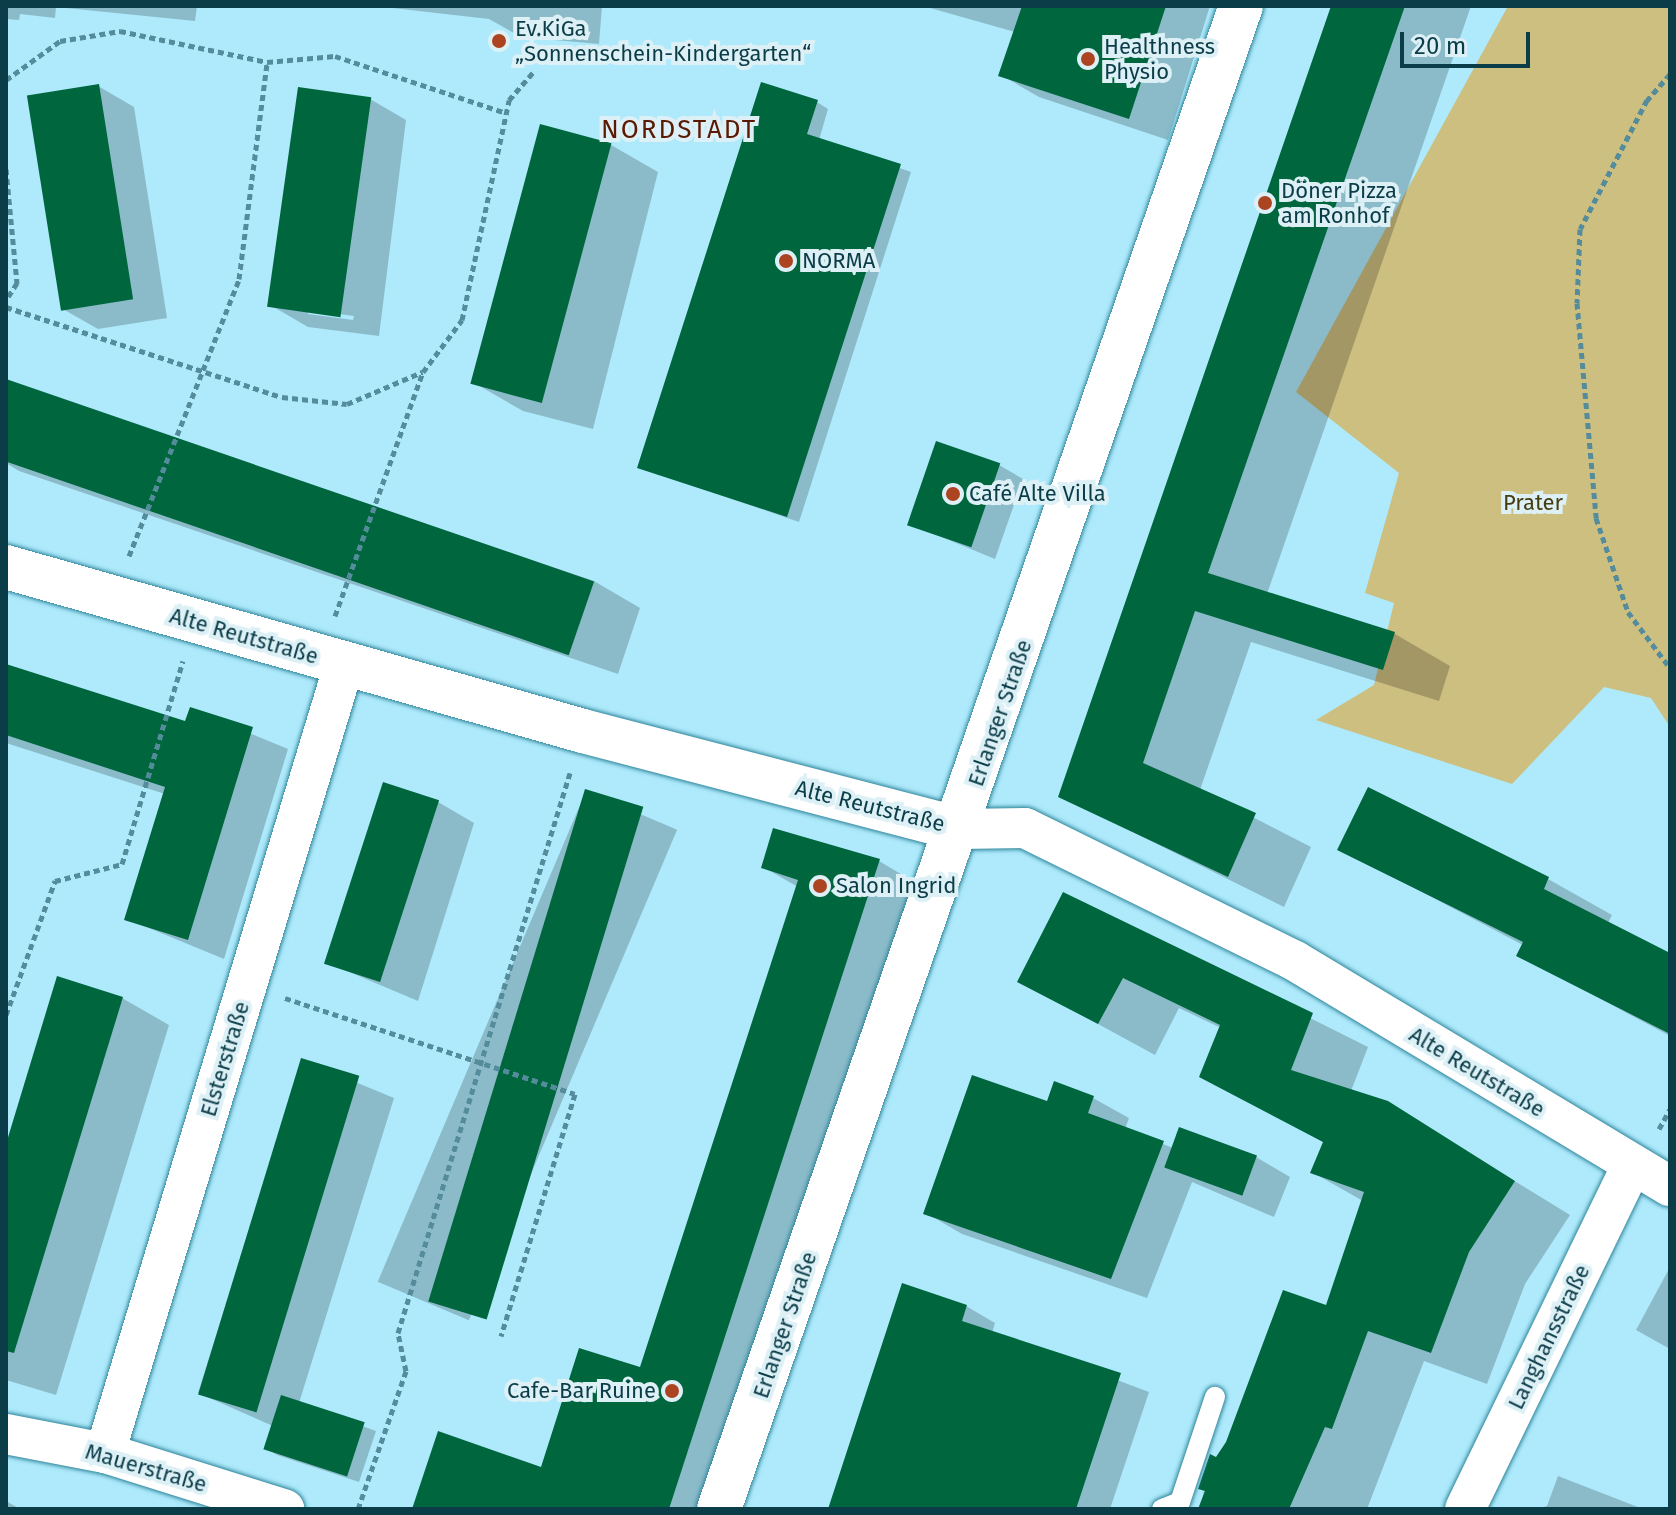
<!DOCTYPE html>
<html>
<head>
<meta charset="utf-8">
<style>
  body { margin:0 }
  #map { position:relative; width:1676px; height:1515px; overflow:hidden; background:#aeeafc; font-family:"Fira Sans",sans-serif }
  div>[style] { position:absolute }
  .green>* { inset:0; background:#ccbf7f }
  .shadow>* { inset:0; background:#0003; transform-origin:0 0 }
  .building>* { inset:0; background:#00663e; transform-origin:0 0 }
  .path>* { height:5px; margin-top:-2.5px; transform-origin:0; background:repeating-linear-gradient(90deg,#558c9b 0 6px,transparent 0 10px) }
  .roads { filter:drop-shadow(0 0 2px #2e849a) drop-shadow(0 0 2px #2e849a) }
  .lane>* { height:20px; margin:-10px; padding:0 10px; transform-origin:10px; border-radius:10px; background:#fff }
  .street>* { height:40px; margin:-20px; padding:0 20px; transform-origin:20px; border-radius:20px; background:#fff }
  .secondary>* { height:44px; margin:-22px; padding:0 22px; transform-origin:22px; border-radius:22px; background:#fff }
  .dots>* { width:22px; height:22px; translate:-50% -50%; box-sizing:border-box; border:4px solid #ddf0f6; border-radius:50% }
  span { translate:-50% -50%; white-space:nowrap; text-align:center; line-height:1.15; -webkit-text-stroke:8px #ddf0f6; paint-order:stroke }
  .poi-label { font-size:22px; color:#0b3d49 }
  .left { translate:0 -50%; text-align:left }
  .right { translate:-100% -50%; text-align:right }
  .park-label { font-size:22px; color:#463d0f }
  .street-label { font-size:22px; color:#0b3d49 }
  .quarter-label { font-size:26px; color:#5a1902; letter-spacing:2px }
  .frame { position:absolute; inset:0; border:8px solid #0b3d49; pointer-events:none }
  .scale { position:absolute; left:1400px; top:32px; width:130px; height:36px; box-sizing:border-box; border:4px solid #0b3d49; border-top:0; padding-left:10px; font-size:24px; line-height:28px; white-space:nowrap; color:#0b3d49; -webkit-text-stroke:6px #ddf0f6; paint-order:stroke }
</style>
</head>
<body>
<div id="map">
  <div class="green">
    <div style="clip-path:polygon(1508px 6px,1670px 6px,1670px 727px,1651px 698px,1604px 687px,1512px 784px,1316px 720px,1374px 685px,1394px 603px,1365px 593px,1399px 473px,1296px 392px)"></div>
  </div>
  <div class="shadow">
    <div style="clip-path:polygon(6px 6px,197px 6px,195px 21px,56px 7px,55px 18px,20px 14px,19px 20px,6px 19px)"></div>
    <div style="clip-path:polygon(375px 6px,602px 6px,599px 44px,521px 37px,489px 19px)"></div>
    <div style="clip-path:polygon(923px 6px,1210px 6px,1168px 140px,1039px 97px,1001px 75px,1015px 32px)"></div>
    <div style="clip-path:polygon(1334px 6px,1471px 6px,1267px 594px,1395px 634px,1450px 666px,1439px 701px,1251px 642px,1200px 790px,1311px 847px,1284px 907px,1060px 796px)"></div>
    <div style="clip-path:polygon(98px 86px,134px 107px,167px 318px,98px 329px,61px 308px)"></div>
    <div style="clip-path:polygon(evenodd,370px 99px,406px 120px,379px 336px,308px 327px,272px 306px,370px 99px,308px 310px,354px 316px,353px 320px,308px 314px,308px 310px)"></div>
    <div style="clip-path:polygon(817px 102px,828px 109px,819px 140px,911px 172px,799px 522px,639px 467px)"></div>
    <div style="clip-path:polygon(611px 145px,658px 172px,593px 429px,523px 411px,476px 384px)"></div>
    <div style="clip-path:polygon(6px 382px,594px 581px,640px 608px,618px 674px,19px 471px,6px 463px)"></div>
    <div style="clip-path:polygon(999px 465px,1023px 479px,995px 559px,910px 524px)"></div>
    <div style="clip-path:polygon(6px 666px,187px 723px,191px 709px,288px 749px,224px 959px,127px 919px,165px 794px,6px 743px)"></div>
    <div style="clip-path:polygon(1369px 790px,1548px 879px,1612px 915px,1608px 923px,1670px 955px,1670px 1036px,1518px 955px,1523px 945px,1340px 849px)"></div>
    <div style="left:586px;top:791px;width:99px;height:533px;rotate:23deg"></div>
    <div style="clip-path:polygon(438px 802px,474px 823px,418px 1001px,328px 963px)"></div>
    <div style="clip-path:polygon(879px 861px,926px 889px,724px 1509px,416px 1509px,543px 1469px,642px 1370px,798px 887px,763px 867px)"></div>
    <div style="clip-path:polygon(1064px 895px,1368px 1047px,1351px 1091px,1387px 1103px,1570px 1215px,1525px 1284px,1487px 1384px,1424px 1361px,1367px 1509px,1200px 1509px,1211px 1457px,1217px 1459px,1327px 1307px,1363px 1201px,1312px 1172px,1325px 1143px,1202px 1076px,1221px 1028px,1179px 1008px,1155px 1055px,1019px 981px)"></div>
    <div style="clip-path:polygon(122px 998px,169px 1025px,56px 1395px,6px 1380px,6px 1149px)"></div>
    <div style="clip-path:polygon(302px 1060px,394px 1098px,299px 1403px,376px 1431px,359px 1482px,277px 1455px,266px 1448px,273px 1426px,198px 1393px)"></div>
    <div style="clip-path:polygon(1093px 1098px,1129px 1118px,1125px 1129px,1173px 1148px,1256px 1157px,1290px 1177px,1274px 1217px,1192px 1182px,1147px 1298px,962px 1234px,926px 1213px,1048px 1103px)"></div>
    <div style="clip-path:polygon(1670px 1267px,1670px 1349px,1636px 1330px)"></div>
    <div style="clip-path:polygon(966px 1306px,995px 1323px,992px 1333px,1149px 1392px,1110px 1509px,830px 1509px)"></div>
    <div style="clip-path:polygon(1558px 1476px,1643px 1509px,1537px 1509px,1547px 1506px)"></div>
    <div style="clip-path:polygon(6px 1501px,20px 1509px,6px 1509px)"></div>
  </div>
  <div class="building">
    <div style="clip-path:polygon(1022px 6px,1166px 6px,1129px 119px,998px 76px)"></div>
    <div style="clip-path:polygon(1331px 6px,1405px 6px,1208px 573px,1395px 632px,1383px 670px,1195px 611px,1143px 763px,1256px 813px,1228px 877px,1058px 797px)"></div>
    <div style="clip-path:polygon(761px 82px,818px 100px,807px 134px,901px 164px,787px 517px,637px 468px)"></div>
    <div style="left:99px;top:84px;width:218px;height:73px;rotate:81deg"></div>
    <div style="left:298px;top:87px;width:74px;height:222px;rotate:8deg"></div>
    <div style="left:540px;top:124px;width:74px;height:269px;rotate:15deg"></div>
    <div style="left:6px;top:379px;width:622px;height:78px;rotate:19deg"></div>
    <div style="left:936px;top:441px;width:68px;height:89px;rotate:19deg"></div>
    <div style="clip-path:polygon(6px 664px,185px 721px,190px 707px,253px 727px,188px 940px,124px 920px,165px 787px,6px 735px)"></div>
    <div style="left:383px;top:782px;width:59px;height:191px;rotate:18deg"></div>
    <div style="clip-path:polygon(1368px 787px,1549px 877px,1544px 889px,1670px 953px,1670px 1034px,1516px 956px,1523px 942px,1337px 850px)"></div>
    <div style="left:585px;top:789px;width:61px;height:536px;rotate:17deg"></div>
    <div style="clip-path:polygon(773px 828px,880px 859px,669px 1509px,412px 1509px,438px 1431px,541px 1467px,579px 1348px,640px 1367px,798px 880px,761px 868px)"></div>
    <div style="clip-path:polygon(1063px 892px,1313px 1013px,1291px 1070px,1388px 1101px,1515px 1181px,1469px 1252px,1431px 1353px,1368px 1331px,1332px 1429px,1325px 1427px,1289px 1509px,1198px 1509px,1205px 1491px,1198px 1489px,1210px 1454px,1216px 1457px,1226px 1442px,1283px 1290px,1326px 1305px,1364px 1192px,1310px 1173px,1323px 1142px,1199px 1077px,1220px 1025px,1123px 978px,1098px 1024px,1017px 982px)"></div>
    <div style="clip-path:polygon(57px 976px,123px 997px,14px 1353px,6px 1351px,6px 1144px)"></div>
    <div style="left:301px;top:1058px;width:61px;height:352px;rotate:17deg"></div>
    <div style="clip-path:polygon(972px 1075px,1047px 1101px,1054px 1081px,1094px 1096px,1088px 1113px,1164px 1141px,1111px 1279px,923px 1214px)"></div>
    <div style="left:1179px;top:1127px;width:83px;height:43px;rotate:20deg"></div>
    <div style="clip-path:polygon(902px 1283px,967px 1305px,962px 1321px,1121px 1373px,1076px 1509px,828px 1509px)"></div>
    <div style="left:281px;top:1395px;width:88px;height:57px;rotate:18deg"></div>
  </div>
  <div class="path">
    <div style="left:1670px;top:74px;width:35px;rotate:131deg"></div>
    <div style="left:1647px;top:100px;width:145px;rotate:117.4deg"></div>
    <div style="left:1580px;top:229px;width:74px;rotate:92.3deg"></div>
    <div style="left:1577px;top:303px;width:216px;rotate:84.9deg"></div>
    <div style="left:1596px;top:518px;width:99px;rotate:71.2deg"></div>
    <div style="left:1628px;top:612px;width:70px;rotate:53.1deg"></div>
    <div style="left:6px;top:80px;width:67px;rotate:-35.8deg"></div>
    <div style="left:60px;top:41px;width:61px;rotate:-9.5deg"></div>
    <div style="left:120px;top:31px;width:150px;rotate:11.9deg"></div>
    <div style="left:267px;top:62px;width:68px;rotate:-5deg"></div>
    <div style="left:335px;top:56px;width:180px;rotate:18.4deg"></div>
    <div style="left:6px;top:169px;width:115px;rotate:84.5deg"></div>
    <div style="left:17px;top:283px;width:20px;rotate:123deg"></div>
    <div style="left:6px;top:307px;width:290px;rotate:18.1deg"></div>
    <div style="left:282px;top:397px;width:65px;rotate:6.1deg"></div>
    <div style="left:347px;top:404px;width:82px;rotate:-23.1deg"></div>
    <div style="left:129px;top:556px;width:298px;rotate:-68.3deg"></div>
    <div style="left:239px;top:279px;width:219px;rotate:-82.6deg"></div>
    <div style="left:335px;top:616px;width:259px;rotate:-70.2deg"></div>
    <div style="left:423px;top:372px;width:65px;rotate:-53.1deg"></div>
    <div style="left:462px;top:320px;width:225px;rotate:-77.9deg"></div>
    <div style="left:509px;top:100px;width:38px;rotate:-49deg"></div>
    <div style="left:285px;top:998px;width:305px;rotate:18.3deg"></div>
    <div style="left:575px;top:1094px;width:253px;rotate:107deg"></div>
    <div style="left:6px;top:1015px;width:143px;rotate:-69.9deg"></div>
    <div style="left:55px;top:881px;width:69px;rotate:-14.2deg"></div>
    <div style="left:122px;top:864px;width:212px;rotate:-73.3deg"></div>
    <div style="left:1659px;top:1129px;width:23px;rotate:-61deg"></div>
    <div style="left:358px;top:1509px;width:146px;rotate:-70.8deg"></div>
    <div style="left:406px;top:1371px;width:39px;rotate:-102deg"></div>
    <div style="left:398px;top:1333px;width:586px;rotate:-72.93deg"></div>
  </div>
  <div class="roads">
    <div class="lane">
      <div style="left:1162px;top:1509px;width:19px;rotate:-21deg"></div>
      <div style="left:1180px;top:1502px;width:111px;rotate:-71.6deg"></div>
    </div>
    <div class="street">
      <div style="left:960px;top:829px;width:65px;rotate:-0.9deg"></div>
      <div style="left:1025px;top:828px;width:301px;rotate:26.2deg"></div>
      <div style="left:1295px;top:961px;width:437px;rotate:31deg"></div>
      <div style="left:6px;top:1434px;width:101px;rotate:10.9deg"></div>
      <div style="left:105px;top:1453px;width:188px;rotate:17.4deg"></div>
      <div style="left:105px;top:1453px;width:823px;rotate:-73.13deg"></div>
      <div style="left:1465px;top:1509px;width:382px;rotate:-64.1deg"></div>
    </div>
    <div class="secondary">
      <div style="left:6px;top:567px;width:600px;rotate:15.87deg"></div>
      <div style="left:583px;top:731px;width:390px;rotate:14.6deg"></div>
      <div style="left:719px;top:1509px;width:1591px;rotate:-70.85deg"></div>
    </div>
  </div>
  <div class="dots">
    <div style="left:499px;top:41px;background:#ac4422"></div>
    <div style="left:1088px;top:59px;background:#ac4422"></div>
    <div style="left:1265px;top:203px;background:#ac4422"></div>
    <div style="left:786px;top:261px;background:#ac4422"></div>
    <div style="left:953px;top:494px;background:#ac4422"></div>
    <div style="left:820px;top:886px;background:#ac4422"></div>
    <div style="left:672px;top:1391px;background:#ac4422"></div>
  </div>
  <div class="poi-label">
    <span class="left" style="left:515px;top:41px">Ev.KiGa<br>„Sonnenschein-Kindergarten“</span>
    <span class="left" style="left:1104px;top:59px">Healthness<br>Physio</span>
    <span class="left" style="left:1281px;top:203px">Döner Pizza<br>am Ronhof</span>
    <span class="left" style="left:802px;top:261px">NORMA</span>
    <span class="left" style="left:969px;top:494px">Café Alte Villa</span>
    <span class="left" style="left:836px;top:886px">Salon Ingrid</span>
    <span class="right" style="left:656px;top:1391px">Cafe-Bar Ruine</span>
  </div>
  <div class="park-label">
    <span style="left:1533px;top:503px">Prater</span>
  </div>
  <div class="street-label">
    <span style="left:244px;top:636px;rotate:16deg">Alte Reutstraße</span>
    <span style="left:1000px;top:713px;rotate:-71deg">Erlanger Straße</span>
    <span style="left:870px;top:806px;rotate:14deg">Alte Reutstraße</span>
    <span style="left:225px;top:1059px;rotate:-73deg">Elsterstraße</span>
    <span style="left:1477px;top:1072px;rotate:31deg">Alte Reutstraße</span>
    <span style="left:785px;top:1325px;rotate:-71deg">Erlanger Straße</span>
    <span style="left:1549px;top:1337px;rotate:-64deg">Langhansstraße</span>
    <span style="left:146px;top:1468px;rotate:16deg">Mauerstraße</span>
  </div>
  <div class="quarter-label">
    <span style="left:679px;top:130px">NORDSTADT</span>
  </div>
  <div class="frame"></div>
  <div class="scale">20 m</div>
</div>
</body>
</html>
